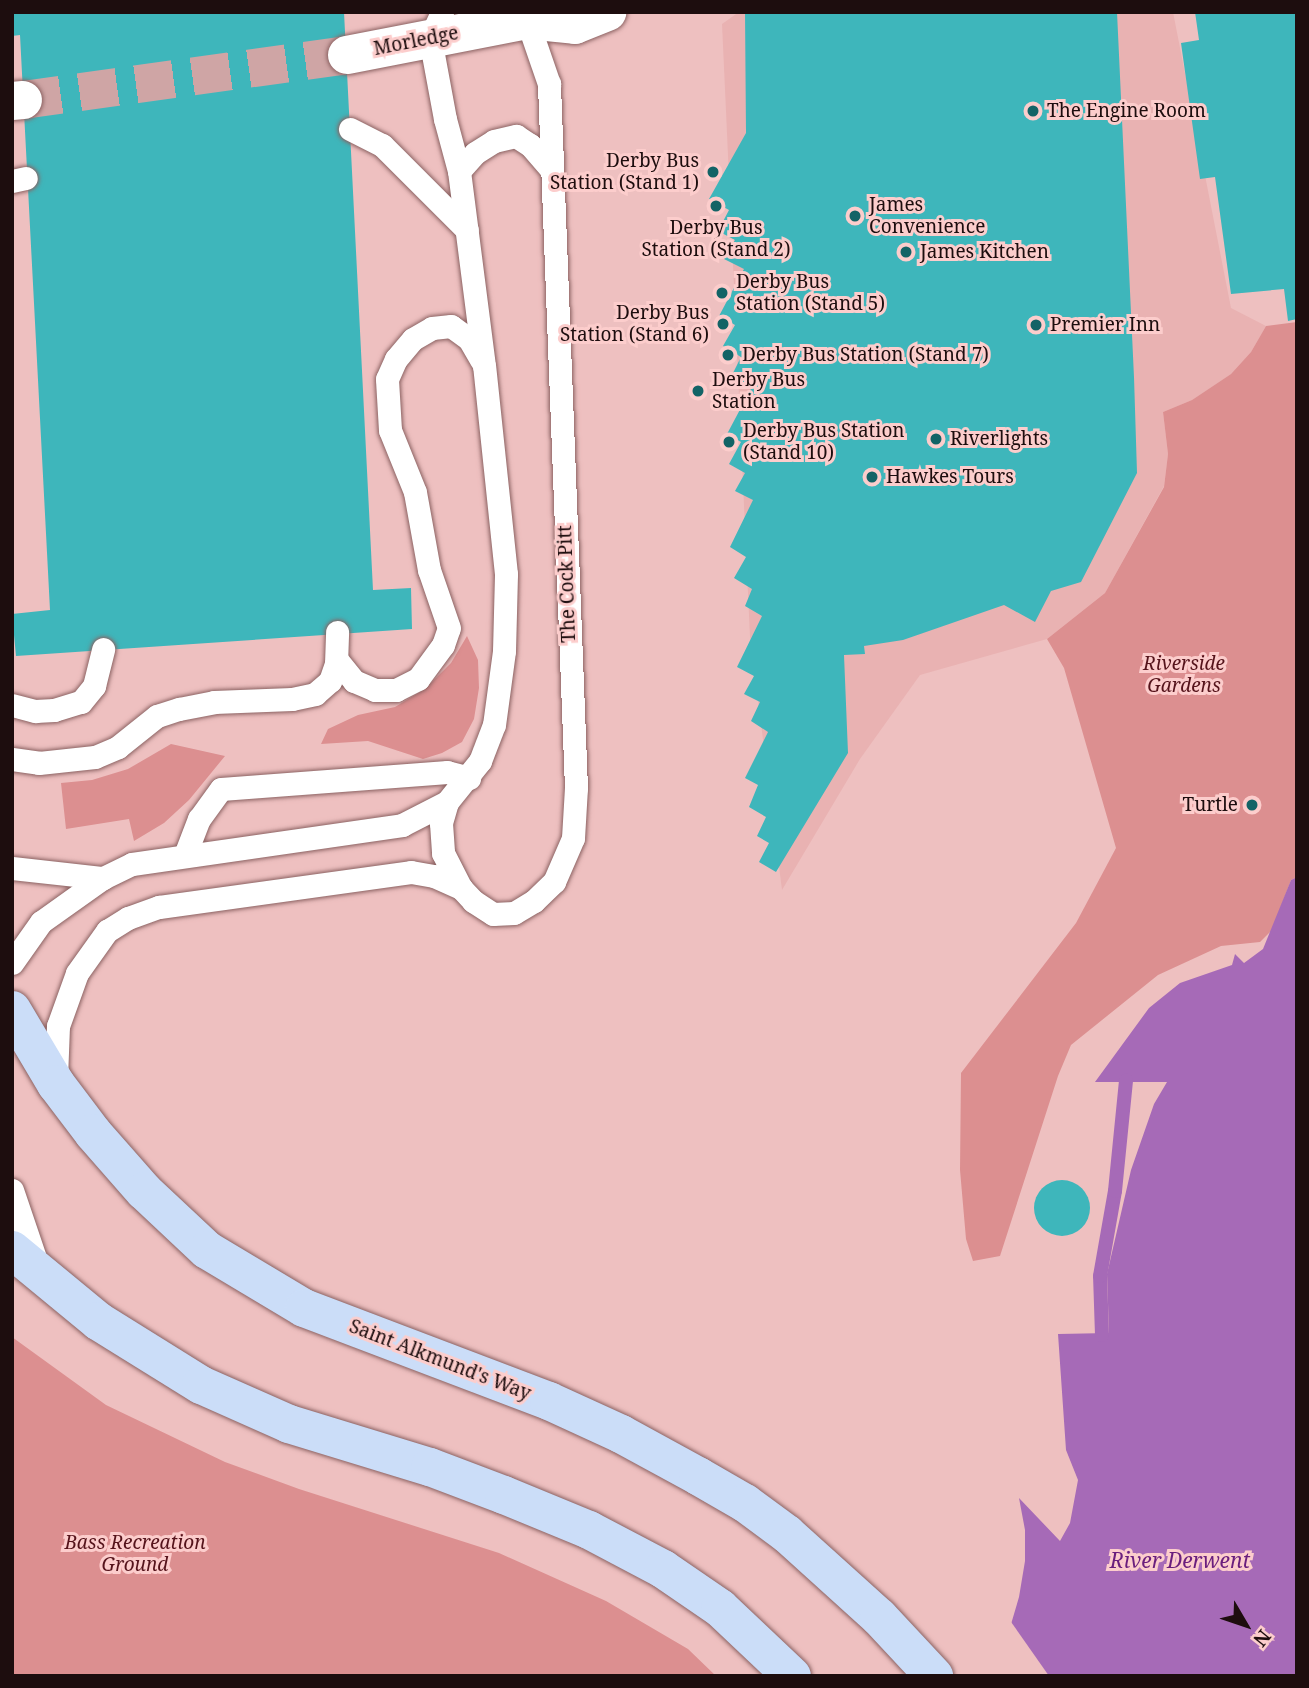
<!DOCTYPE html>
<html>
<head>
<meta charset="utf-8">
<style>
  body { margin:0 }
  #map { position:relative; width:1309px; height:1688px; overflow:hidden; background:#eec0c0; font-family:"Noto Serif",serif }
  div>[style] { position:absolute }
  .built>* { inset:0; background:#e9b2b2 }
  .green>* { inset:0; background:#dc8f90 }
  .water>* { inset:0; background:#a66ab7 }
  .pier>* { inset:0; background:#eec0c0 }
  .stream>* { height:14px; margin:-7px; padding:0 7px; transform-origin:7px; border-radius:7px; background:#a66ab7 }
  .building>* { inset:0; background:#3eb6bb }
  .round { border-radius:50% }
  .secondary-tunnel>* { height:38px; margin-top:-19px; transform-origin:0; background:repeating-linear-gradient(90deg,#cfa5a5 0 38px,transparent 0 57px) }
  .roads { filter:drop-shadow(0 0 2px #8b6262) drop-shadow(0 0 2px #8b6262) }
  .lane>* { height:23px; margin:-11.5px; padding:0 11.5px; transform-origin:11.5px; border-radius:11.5px; background:#fff }
  .secondary>* { height:38px; margin:-19px; padding:0 19px; transform-origin:19px; border-radius:19px; background:#fff }
  .primary>* { height:38px; margin:-19px; padding:0 19px; transform-origin:19px; border-radius:19px; background:#cbddf8 }
  .dots>* { width:19px; height:19px; translate:-50% -50%; box-sizing:border-box; border:4px solid #fccdcc; border-radius:50% }
  span { translate:-50% -50%; white-space:nowrap; text-align:center; line-height:1.15; -webkit-text-stroke:6px #fccdcc; paint-order:stroke }
  .street-label { font-size:19px; color:#1d0d0e }
  .poi-label { font-size:19px; color:#1d0d0e }
  .left { translate:0 -50%; text-align:left }
  .right { translate:-100% -50%; text-align:right }
  .park-label { font-size:19px; color:#55131b; font-style:italic }
  .water-label { font-size:21px; color:#6a1e7d; font-style:italic }
  .frame { position:absolute; inset:0; border:14px solid #1d0d0e; pointer-events:none }
  .north { position:absolute; left:1211px; top:1590px; width:70px; height:70px; -webkit-text-stroke:5px #fccdcc; paint-order:stroke; rotate:129deg; font-size:19px; font-weight:700; line-height:28px; text-align:center; color:#1d0d0e }
  .north::after { content:''; display:block; margin:auto; width:24px; height:32px; background:#1d0d0e; clip-path:polygon(50% 0,100% 100%,50% 72%,0 100%) }
</style>
</head>
<body>
<div id="map">
  <div class="built">
    <div style="clip-path:polygon(739px 12px,1173px 12px,1231px 308px,1266px 326px,1251px 352px,1231px 374px,1192px 400px,1163px 412px,1168px 454px,1164px 486px,1105px 593px,1047px 639px,920px 675px,860px 759px,782px 890px,750px 637px,722px 24px)"></div>
  </div>
  <div class="green">
    <div style="clip-path:polygon(1297px 322px,1297px 877px,1291px 880px,1272px 930px,1260px 942px,1221px 946px,1158px 975px,1071px 1045px,1058px 1076px,1000px 1256px,973px 1261px,966px 1239px,960px 1170px,961px 1073px,1076px 923px,1116px 848px,1064px 668px,1047px 639px,1105px 593px,1164px 487px,1168px 454px,1163px 412px,1192px 400px,1231px 374px,1251px 352px,1266px 326px)"></div>
    <div style="clip-path:polygon(467px 636px,478px 660px,479px 688px,474px 719px,462px 742px,442px 753px,423px 759px,368px 741px,321px 744px,328px 729px,358px 715px,395px 707px,425px 689px,451px 663px)"></div>
    <div style="clip-path:polygon(171px 744px,225px 756px,189px 800px,164px 823px,134px 841px,129px 819px,66px 829px,61px 783px,92px 780px,128px 769px)"></div>
    <div style="clip-path:polygon(12px 1337px,106px 1405px,225px 1462px,299px 1489px,499px 1553px,606px 1601px,688px 1649px,716px 1676px,12px 1676px)"></div>
  </div>
  <div class="water">
    <div style="clip-path:polygon(1297px 877px,1297px 1676px,983px 1676px,1009px 1631px,1019px 1597px,1025px 1561px,1025px 1530px,1019px 1498px,1060px 1541px,1070px 1523px,1078px 1480px,1066px 1450px,1058px 1334px,1109px 1333px,1107px 1274px,1131px 1170px,1154px 1104px,1167px 1082px,1095px 1082px,1149px 1008px,1180px 983px,1232px 965px,1235px 954px,1244px 963px,1263px 949px,1291px 880px)"></div>
  </div>
  <div class="pier">
    <div style="clip-path:polygon(1009px 1619px,1049px 1676px,979px 1676px)"></div>
  </div>
  <div class="stream">
    <div style="left:1102px;top:1335px;width:59px;rotate:-91.9deg"></div>
    <div style="left:1100px;top:1276px;width:86px;rotate:-80deg"></div>
    <div style="left:1115px;top:1191px;width:111px;rotate:-84.3deg"></div>
  </div>
  <div class="building">
    <div style="clip-path:polygon(12px 12px,344px 12px,373px 590px,411px 588px,412px 629px,16px 656px,12px 614px,50px 610px,20px 35px,12px 36px)"></div>
    <div style="clip-path:polygon(745px 12px,1117px 12px,1134px 377px,1137px 473px,1081px 582px,1051px 591px,1035px 622px,1004px 605px,903px 640px,864px 646px,865px 654px,844px 655px,848px 753px,776px 872px,759px 862px,769px 843px,757px 836px,766px 817px,749px 807px,758px 785px,745px 778px,768px 732px,751px 721px,760px 702px,744px 694px,754px 676px,737px 667px,762px 616px,745px 606px,752px 589px,734px 578px,746px 557px,730px 547px,753px 500px,735px 491px,745px 473px,729px 464px,741px 442px,727px 434px,752px 387px,732px 375px,741px 357px,723px 346px,735px 325px,719px 316px,744px 269px,724px 259px,735px 240px,718px 231px,729px 210px,709px 199px,746px 133px)"></div>
    <div style="clip-path:polygon(1195px 12px,1297px 12px,1297px 319px,1288px 321px,1284px 289px,1231px 294px,1215px 177px,1200px 179px,1181px 43px,1199px 40px)"></div>
    <div class="round" style="left:1034px;top:1180px;width:56px;height:56px"></div>
  </div>
  <div class="secondary-tunnel">
    <div style="left:23px;top:100px;width:327px;rotate:-7.9deg"></div>
  </div>
  <div class="roads">
    <div class="lane">
      <div style="left:350px;top:129px;width:36px;rotate:27deg"></div>
      <div style="left:382px;top:145px;width:120px;rotate:45deg"></div>
      <div style="left:459px;top:171px;width:24px;rotate:-48deg"></div>
      <div style="left:475px;top:153px;width:22px;rotate:-32deg"></div>
      <div style="left:494px;top:141px;width:23px;rotate:-13deg"></div>
      <div style="left:516px;top:136px;width:17px;rotate:33deg"></div>
      <div style="left:530px;top:145px;width:32px;rotate:49deg"></div>
      <div style="left:12px;top:181px;width:14px;rotate:-12deg"></div>
      <div style="left:337px;top:660px;width:27px;rotate:51deg"></div>
      <div style="left:354px;top:681px;width:23px;rotate:23deg"></div>
      <div style="left:375px;top:690px;width:21px"></div>
      <div style="left:396px;top:690px;width:25px;rotate:-27deg"></div>
      <div style="left:418px;top:679px;width:42px;rotate:-53.7deg"></div>
      <div style="left:443px;top:645px;width:18px;rotate:-71deg"></div>
      <div style="left:449px;top:628px;width:61px;rotate:-109deg"></div>
      <div style="left:429px;top:570px;width:79px;rotate:-100.2deg"></div>
      <div style="left:415px;top:492px;width:67px;rotate:-112deg"></div>
      <div style="left:390px;top:430px;width:51px;rotate:-93.4deg"></div>
      <div style="left:387px;top:379px;width:22px;rotate:-66deg"></div>
      <div style="left:396px;top:359px;width:26px;rotate:-50deg"></div>
      <div style="left:413px;top:339px;width:22px;rotate:-30deg"></div>
      <div style="left:432px;top:328px;width:19px;rotate:-6deg"></div>
      <div style="left:451px;top:326px;width:22px;rotate:36deg"></div>
      <div style="left:469px;top:339px;width:24px;rotate:60deg"></div>
      <div style="left:12px;top:705px;width:24px;rotate:15deg"></div>
      <div style="left:35px;top:711px;width:19px;rotate:-3deg"></div>
      <div style="left:54px;top:710px;width:28px;rotate:-17deg"></div>
      <div style="left:81px;top:702px;width:21px;rotate:-51deg"></div>
      <div style="left:94px;top:686px;width:38px;rotate:-76deg"></div>
      <div style="left:12px;top:759px;width:27px;rotate:8deg"></div>
      <div style="left:39px;top:763px;width:56px;rotate:-6.1deg"></div>
      <div style="left:95px;top:757px;width:25px;rotate:-23deg"></div>
      <div style="left:118px;top:747px;width:50px;rotate:-38.5deg"></div>
      <div style="left:157px;top:716px;width:23px;rotate:-18deg"></div>
      <div style="left:179px;top:709px;width:36px;rotate:-11deg"></div>
      <div style="left:214px;top:702px;width:78px;rotate:-2.2deg"></div>
      <div style="left:292px;top:699px;width:24px;rotate:-12deg"></div>
      <div style="left:315px;top:694px;width:20px;rotate:-41deg"></div>
      <div style="left:330px;top:681px;width:18px;rotate:-71deg"></div>
      <div style="left:336px;top:664px;width:32px;rotate:-88deg"></div>
      <div style="left:447px;top:802px;width:22px;rotate:106deg"></div>
      <div style="left:441px;top:823px;width:30px;rotate:86deg"></div>
      <div style="left:443px;top:853px;width:39px;rotate:63deg"></div>
      <div style="left:461px;top:888px;width:18px;rotate:47deg"></div>
      <div style="left:473px;top:901px;width:24px;rotate:33deg"></div>
      <div style="left:493px;top:914px;width:21px;rotate:-3deg"></div>
      <div style="left:514px;top:913px;width:23px;rotate:-31deg"></div>
      <div style="left:534px;top:901px;width:28px;rotate:-44deg"></div>
      <div style="left:554px;top:882px;width:48px;rotate:-66.6deg"></div>
      <div style="left:573px;top:838px;width:50px;rotate:-86.6deg"></div>
      <div style="left:576px;top:788px;width:705px;rotate:-92.2deg"></div>
      <div style="left:549px;top:84px;width:68px;rotate:-109deg"></div>
      <div style="left:185px;top:855px;width:39px;rotate:-69deg"></div>
      <div style="left:199px;top:819px;width:37px;rotate:-54deg"></div>
      <div style="left:221px;top:789px;width:227px;rotate:-4.3deg"></div>
      <div style="left:447px;top:772px;width:23px;rotate:15deg"></div>
      <div style="left:12px;top:868px;width:92px;rotate:6.3deg"></div>
      <div style="left:12px;top:963px;width:50px;rotate:-54.7deg"></div>
      <div style="left:41px;top:922px;width:76px;rotate:-35.4deg"></div>
      <div style="left:103px;top:878px;width:32px;rotate:-26deg"></div>
      <div style="left:132px;top:864px;width:273px;rotate:-8.2deg"></div>
      <div style="left:402px;top:825px;width:51px;rotate:-27.1deg"></div>
      <div style="left:447px;top:802px;width:53px;rotate:-51.2deg"></div>
      <div style="left:480px;top:761px;width:39px;rotate:-69deg"></div>
      <div style="left:494px;top:725px;width:75px;rotate:-82.3deg"></div>
      <div style="left:504px;top:651px;width:77px;rotate:-88.5deg"></div>
      <div style="left:506px;top:574px;width:209px;rotate:-96deg"></div>
      <div style="left:484px;top:366px;width:197px;rotate:-97.3deg"></div>
      <div style="left:459px;top:171px;width:54px;rotate:-105.1deg"></div>
      <div style="left:445px;top:119px;width:82px;rotate:-100.5deg"></div>
      <div style="left:430px;top:38px;width:29px;rotate:-65deg"></div>
      <div style="left:56px;top:1078px;width:52px;rotate:-87.8deg"></div>
      <div style="left:58px;top:1026px;width:56px;rotate:-70.3deg"></div>
      <div style="left:77px;top:973px;width:52px;rotate:-54.5deg"></div>
      <div style="left:107px;top:931px;width:25px;rotate:-32deg"></div>
      <div style="left:128px;top:918px;width:33px;rotate:-20deg"></div>
      <div style="left:159px;top:907px;width:254px;rotate:-7.9deg"></div>
      <div style="left:411px;top:872px;width:23px;rotate:10deg"></div>
      <div style="left:434px;top:876px;width:30px;rotate:24deg"></div>
      <div style="left:12px;top:1190px;width:81px;rotate:71.3deg"></div>
    </div>
    <div class="secondary">
      <div style="left:347px;top:55px;width:183px;rotate:-11deg"></div>
      <div style="left:527px;top:20px;width:48px;rotate:5.9deg"></div>
      <div style="left:575px;top:25px;width:35px;rotate:-22deg"></div>
      <div style="left:12px;top:101px;width:11px;rotate:-5deg"></div>
    </div>
    <div class="primary">
      <div style="left:12px;top:1010px;width:86px;rotate:59.3deg"></div>
      <div style="left:56px;top:1084px;width:61px;rotate:52.9deg"></div>
      <div style="left:93px;top:1133px;width:77px;rotate:48.7deg"></div>
      <div style="left:144px;top:1191px;width:86px;rotate:43.1deg"></div>
      <div style="left:207px;top:1250px;width:113px;rotate:30.9deg"></div>
      <div style="left:304px;top:1308px;width:262px;rotate:20.8deg"></div>
      <div style="left:549px;top:1401px;width:79px;rotate:24.6deg"></div>
      <div style="left:621px;top:1434px;width:88px;rotate:28.6deg"></div>
      <div style="left:698px;top:1476px;width:54px;rotate:29.9deg"></div>
      <div style="left:745px;top:1503px;width:52px;rotate:36.4deg"></div>
      <div style="left:787px;top:1534px;width:124px;rotate:42.1deg"></div>
      <div style="left:879px;top:1617px;width:81px;rotate:47deg"></div>
      <div style="left:12px;top:1250px;width:112px;rotate:39.5deg"></div>
      <div style="left:98px;top:1321px;width:121px;rotate:31.9deg"></div>
      <div style="left:201px;top:1385px;width:96px;rotate:23.9deg"></div>
      <div style="left:289px;top:1424px;width:147px;rotate:17deg"></div>
      <div style="left:430px;top:1467px;width:79px;rotate:20.7deg"></div>
      <div style="left:504px;top:1495px;width:92px;rotate:22.4deg"></div>
      <div style="left:589px;top:1530px;width:84px;rotate:27.8deg"></div>
      <div style="left:663px;top:1569px;width:69px;rotate:34.4deg"></div>
      <div style="left:720px;top:1608px;width:99px;rotate:43.4deg"></div>
    </div>
  </div>
  <div class="dots">
    <div style="left:1033px;top:111px;background:#136366"></div>
    <div style="left:713px;top:172px;background:#136366"></div>
    <div style="left:716px;top:206px;background:#136366"></div>
    <div style="left:855px;top:216px;background:#136366"></div>
    <div style="left:906px;top:252px;background:#136366"></div>
    <div style="left:722px;top:293px;background:#136366"></div>
    <div style="left:723px;top:324px;background:#136366"></div>
    <div style="left:1036px;top:325px;background:#136366"></div>
    <div style="left:728px;top:355px;background:#136366"></div>
    <div style="left:698px;top:391px;background:#136366"></div>
    <div style="left:936px;top:439px;background:#136366"></div>
    <div style="left:729px;top:442px;background:#136366"></div>
    <div style="left:872px;top:477px;background:#136366"></div>
    <div style="left:1252px;top:805px;background:#136366"></div>
  </div>
  <div class="street-label">
    <span style="left:416px;top:41px;rotate:-11deg">Morledge</span>
    <span style="left:567px;top:584px;rotate:-92deg">The Cock Pitt</span>
    <span style="left:440px;top:1360px;rotate:21deg">Saint Alkmund's Way</span>
  </div>
  <div class="poi-label">
    <span class="left" style="left:1047px;top:111px">The Engine Room</span>
    <span class="right" style="left:699px;top:172px">Derby Bus<br>Station (Stand 1)</span>
    <span class="left" style="left:869px;top:216px">James<br>Convenience</span>
    <span style="left:716px;top:239px">Derby Bus<br>Station (Stand 2)</span>
    <span class="left" style="left:920px;top:252px">James Kitchen</span>
    <span class="left" style="left:736px;top:293px">Derby Bus<br>Station (Stand 5)</span>
    <span class="right" style="left:709px;top:324px">Derby Bus<br>Station (Stand 6)</span>
    <span class="left" style="left:1050px;top:325px">Premier Inn</span>
    <span class="left" style="left:742px;top:355px">Derby Bus Station (Stand 7)</span>
    <span class="left" style="left:712px;top:391px">Derby Bus<br>Station</span>
    <span class="left" style="left:743px;top:442px">Derby Bus Station<br>(Stand 10)</span>
    <span class="left" style="left:950px;top:439px">Riverlights</span>
    <span class="left" style="left:886px;top:477px">Hawkes Tours</span>
    <span class="right" style="left:1238px;top:805px">Turtle</span>
  </div>
  <div class="park-label">
    <span style="left:1184px;top:675px">Riverside<br>Gardens</span>
    <span style="left:135px;top:1554px">Bass Recreation<br>Ground</span>
  </div>
  <div class="water-label">
    <span style="left:1180px;top:1560px">River Derwent</span>
  </div>
  <div class="frame"></div>
  <div class="north">N</div>
</div>
</body>
</html>
